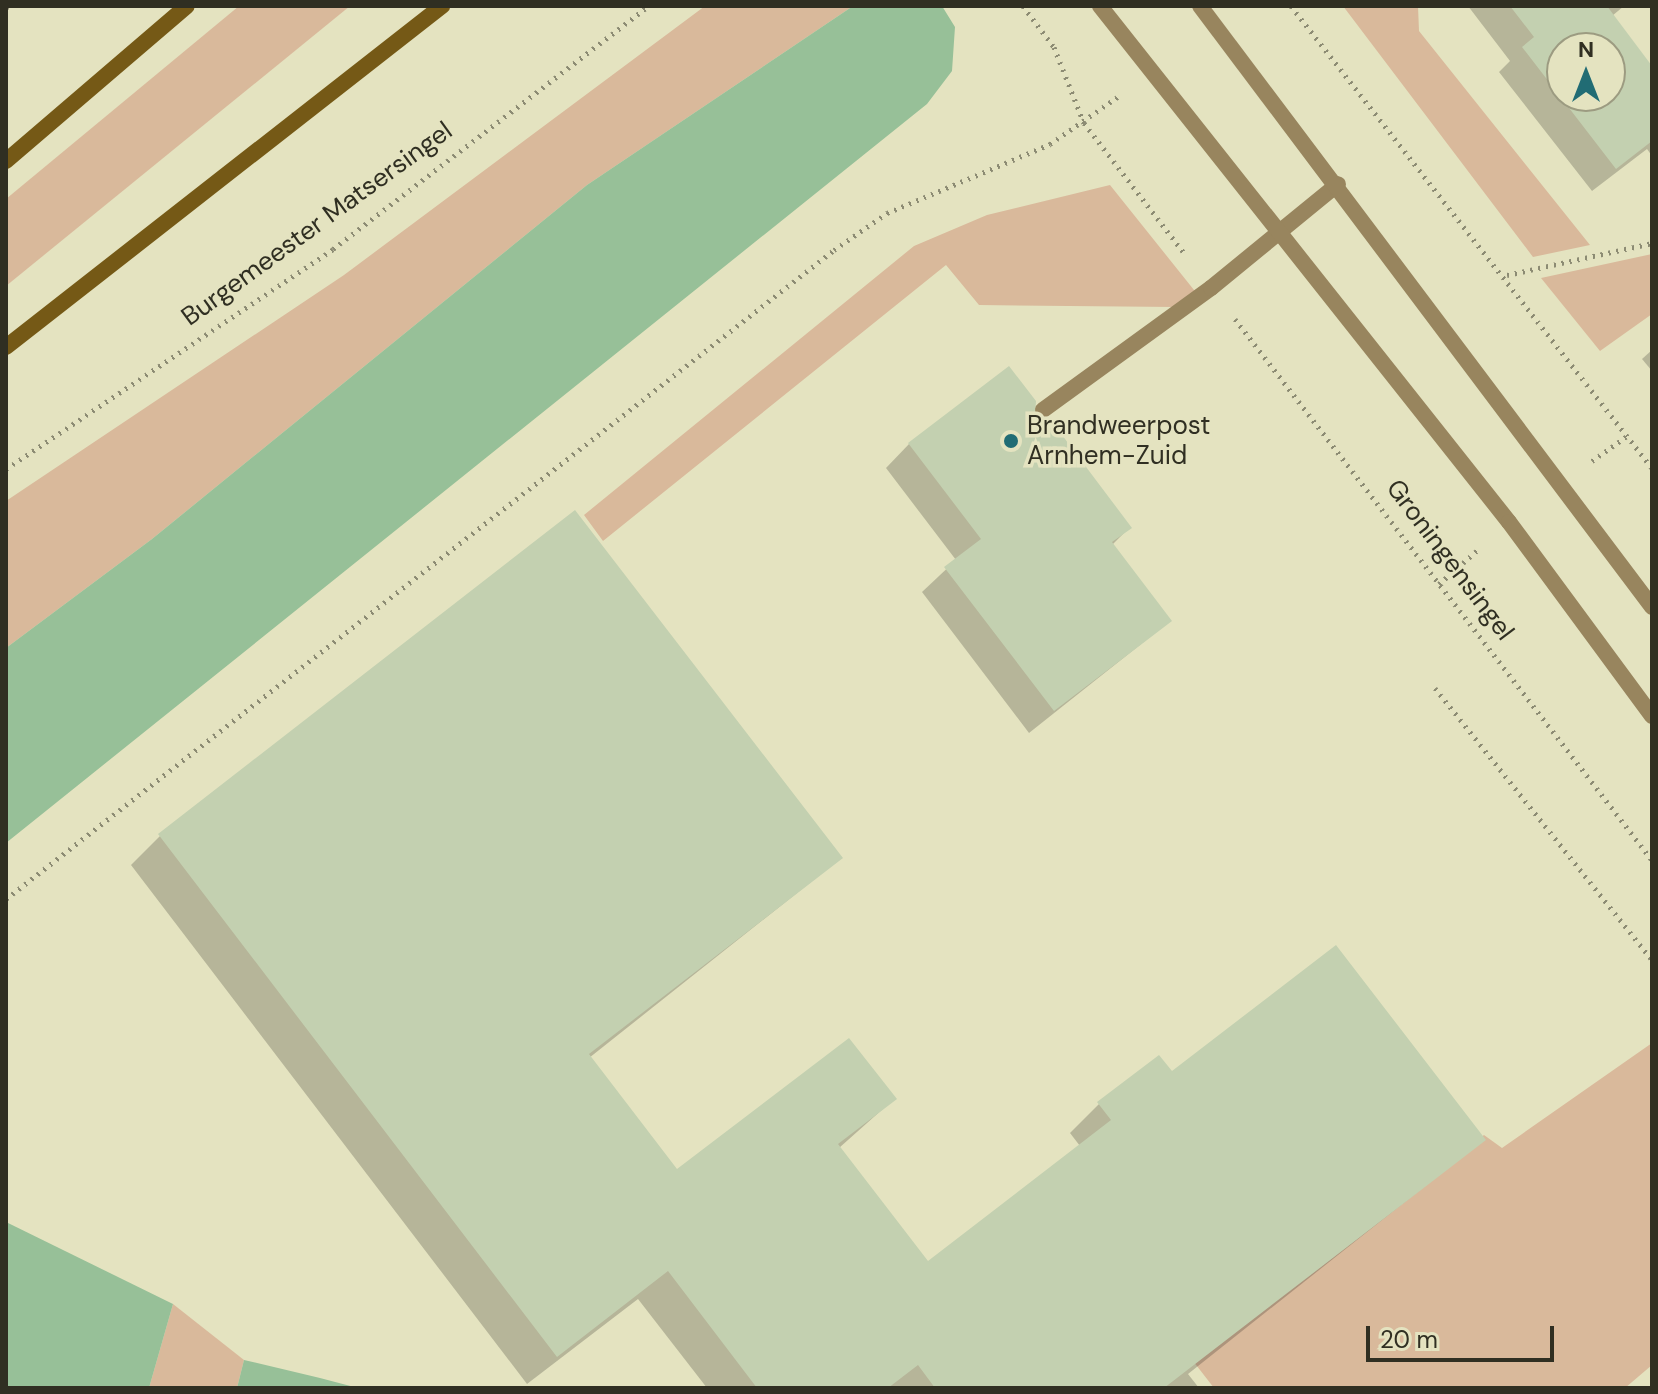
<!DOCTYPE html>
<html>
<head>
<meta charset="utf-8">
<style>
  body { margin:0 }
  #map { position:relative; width:1658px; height:1394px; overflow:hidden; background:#e4e3c0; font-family:"DM Sans",sans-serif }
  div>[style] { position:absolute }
  .green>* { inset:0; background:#d9b99b }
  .water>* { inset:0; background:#97c098 }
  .shadow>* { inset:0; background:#0003 }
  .building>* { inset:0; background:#c3d0b0 }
  .path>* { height:5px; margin-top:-2.5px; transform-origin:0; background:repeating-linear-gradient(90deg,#8c8b73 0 2px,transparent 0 8px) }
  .service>* { height:16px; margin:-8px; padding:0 8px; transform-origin:8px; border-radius:8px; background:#98855e }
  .minor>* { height:16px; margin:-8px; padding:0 8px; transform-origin:8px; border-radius:8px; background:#98855e }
  .tertiary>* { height:16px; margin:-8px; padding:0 8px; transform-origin:8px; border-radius:8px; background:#98855e }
  .secondary>* { height:16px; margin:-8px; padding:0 8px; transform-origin:8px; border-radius:8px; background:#755916 }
  .dots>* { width:22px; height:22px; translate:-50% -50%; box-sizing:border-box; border:4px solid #e4e3c0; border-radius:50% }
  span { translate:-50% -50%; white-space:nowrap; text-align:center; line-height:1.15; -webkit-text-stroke:7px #e4e3c0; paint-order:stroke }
  .street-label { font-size:26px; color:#302f22 }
  .poi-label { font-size:26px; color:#302f22 }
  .left { translate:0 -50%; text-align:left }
  .frame { position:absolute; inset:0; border:8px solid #302f22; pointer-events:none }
  .north { position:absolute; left:1546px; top:32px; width:80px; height:80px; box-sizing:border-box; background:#e4e3c0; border:2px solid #9c9b81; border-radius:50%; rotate:0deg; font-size:22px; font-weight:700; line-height:32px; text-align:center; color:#302f22 }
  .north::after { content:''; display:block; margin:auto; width:28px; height:36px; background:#216c74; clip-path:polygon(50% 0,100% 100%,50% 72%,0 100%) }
  .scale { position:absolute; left:1366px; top:1326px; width:188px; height:36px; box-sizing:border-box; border:4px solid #302f22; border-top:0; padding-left:10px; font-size:24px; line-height:28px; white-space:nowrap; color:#302f22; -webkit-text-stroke:6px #e4e3c0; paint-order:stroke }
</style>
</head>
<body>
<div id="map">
  <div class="green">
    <div style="clip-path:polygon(239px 6px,350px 6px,6px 286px,6px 199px)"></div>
    <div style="clip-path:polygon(705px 6px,853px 6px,587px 185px,152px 539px,6px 648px,6px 501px,344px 275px)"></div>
    <div style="clip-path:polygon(1343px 6px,1418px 6px,1419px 31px,1590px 245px,1533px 257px)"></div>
    <div style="clip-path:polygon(1110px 185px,1198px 295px,1175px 307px,979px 305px,946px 265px,603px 541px,584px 515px,914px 246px,987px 215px)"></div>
    <div style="clip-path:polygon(1652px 254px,1652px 314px,1600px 351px,1541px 278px)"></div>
    <div style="clip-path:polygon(1652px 1043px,1652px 1365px,1625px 1388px,1214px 1388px,1065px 1196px,1273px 1295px,1484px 1135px,1502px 1148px)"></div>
    <div style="clip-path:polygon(173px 1304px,244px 1360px,237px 1388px,149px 1388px)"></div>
  </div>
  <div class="water">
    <div style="clip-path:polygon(853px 6px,942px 6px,955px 27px,952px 71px,927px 104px,6px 843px,6px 648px,152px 539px,587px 185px)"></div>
    <div style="clip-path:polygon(6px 1222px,173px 1304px,149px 1388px,6px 1388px)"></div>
    <div style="clip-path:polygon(244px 1360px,320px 1378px,358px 1388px,237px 1388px)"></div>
  </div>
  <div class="shadow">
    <div style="clip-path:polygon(evenodd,1468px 6px,1624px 6px,1612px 16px,1652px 69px,1652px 156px,1647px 149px,1592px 191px,1499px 72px,1510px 61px,1468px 6px,1562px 48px,1610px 48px,1610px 96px,1562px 96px,1562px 48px)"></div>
    <div style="clip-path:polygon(1652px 350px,1652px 371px,1642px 359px)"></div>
    <div style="clip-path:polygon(1032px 419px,1130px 527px,1112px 545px,1170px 621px,1029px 733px,922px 592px,956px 560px,886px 468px,909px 444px)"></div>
    <div style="clip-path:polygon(160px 836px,841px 858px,589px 1058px,677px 1172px,894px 1099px,839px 1148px,928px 1264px,1080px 1146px,1070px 1133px,1099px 1104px,1171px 1074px,1483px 1140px,1188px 1374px,1199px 1388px,707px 1388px,638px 1299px,527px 1384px,131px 865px)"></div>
  </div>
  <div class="building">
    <div style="clip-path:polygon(evenodd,1510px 6px,1607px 6px,1652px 66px,1652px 141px,1616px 169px,1522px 47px,1534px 37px,1510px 6px,1562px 48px,1610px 48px,1610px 96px,1562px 96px,1562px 48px)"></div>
    <div style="clip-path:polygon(1009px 366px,1036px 401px,1035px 417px,1050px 419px,1132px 528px,1112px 542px,1172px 621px,1054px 711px,944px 567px,981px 539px,908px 443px)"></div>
    <div style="clip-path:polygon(575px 510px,843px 858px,589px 1054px,677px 1169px,849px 1038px,897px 1099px,838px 1144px,928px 1261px,1111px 1120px,1097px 1102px,1159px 1055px,1172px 1071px,1336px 945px,1486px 1140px,1164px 1388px,935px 1388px,918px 1365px,888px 1388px,757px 1388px,668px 1271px,557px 1357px,158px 834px)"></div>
  </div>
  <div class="path">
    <div style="left:1023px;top:6px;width:51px;rotate:52.9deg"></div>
    <div style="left:1054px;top:47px;width:82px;rotate:68.5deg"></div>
    <div style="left:1084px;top:123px;width:165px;rotate:52.4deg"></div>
    <div style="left:1291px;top:6px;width:586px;rotate:52deg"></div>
    <div style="left:6px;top:8px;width:3px;rotate:-45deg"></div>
    <div style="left:1507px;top:275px;width:148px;rotate:-12.4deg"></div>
    <div style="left:1235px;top:319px;width:683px;rotate:52.38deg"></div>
    <div style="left:1592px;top:461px;width:43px;rotate:-35.5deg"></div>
    <div style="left:6px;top:469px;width:394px;rotate:-33.9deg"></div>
    <div style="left:333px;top:249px;width:399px;rotate:-37.6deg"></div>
    <div style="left:1439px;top:584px;width:55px;rotate:-41.3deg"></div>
    <div style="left:1435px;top:688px;width:348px;rotate:51.4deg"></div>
    <div style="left:6px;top:899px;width:1052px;rotate:-38.09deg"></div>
    <div style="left:834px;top:250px;width:65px;rotate:-34.9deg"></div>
    <div style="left:887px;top:213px;width:177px;rotate:-22.9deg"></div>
    <div style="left:1050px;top:144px;width:84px;rotate:-34.8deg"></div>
  </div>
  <div class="service">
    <div style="left:1043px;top:410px;width:208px;rotate:-36deg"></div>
  </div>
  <div class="minor">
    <div style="left:1211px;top:288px;width:164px;rotate:-39.3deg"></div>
  </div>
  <div class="tertiary">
    <div style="left:1100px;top:6px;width:658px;rotate:51.6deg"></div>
    <div style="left:1509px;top:522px;width:241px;rotate:53.6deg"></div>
    <div style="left:1200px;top:6px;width:752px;rotate:53.05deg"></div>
  </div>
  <div class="secondary">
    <div style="left:6px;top:161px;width:238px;rotate:-40.6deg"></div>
    <div style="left:6px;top:347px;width:554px;rotate:-38.03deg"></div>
  </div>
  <div class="dots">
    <div style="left:1011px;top:441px;background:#216c74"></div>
  </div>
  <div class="street-label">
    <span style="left:317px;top:224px;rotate:-36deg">Burgemeester Matsersingel</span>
    <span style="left:1450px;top:560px;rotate:53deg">Groningensingel</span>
  </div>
  <div class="poi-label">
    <span class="left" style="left:1027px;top:441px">Brandweerpost<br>Arnhem-Zuid</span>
  </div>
  <div class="frame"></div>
  <div class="north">N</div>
  <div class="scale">20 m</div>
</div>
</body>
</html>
